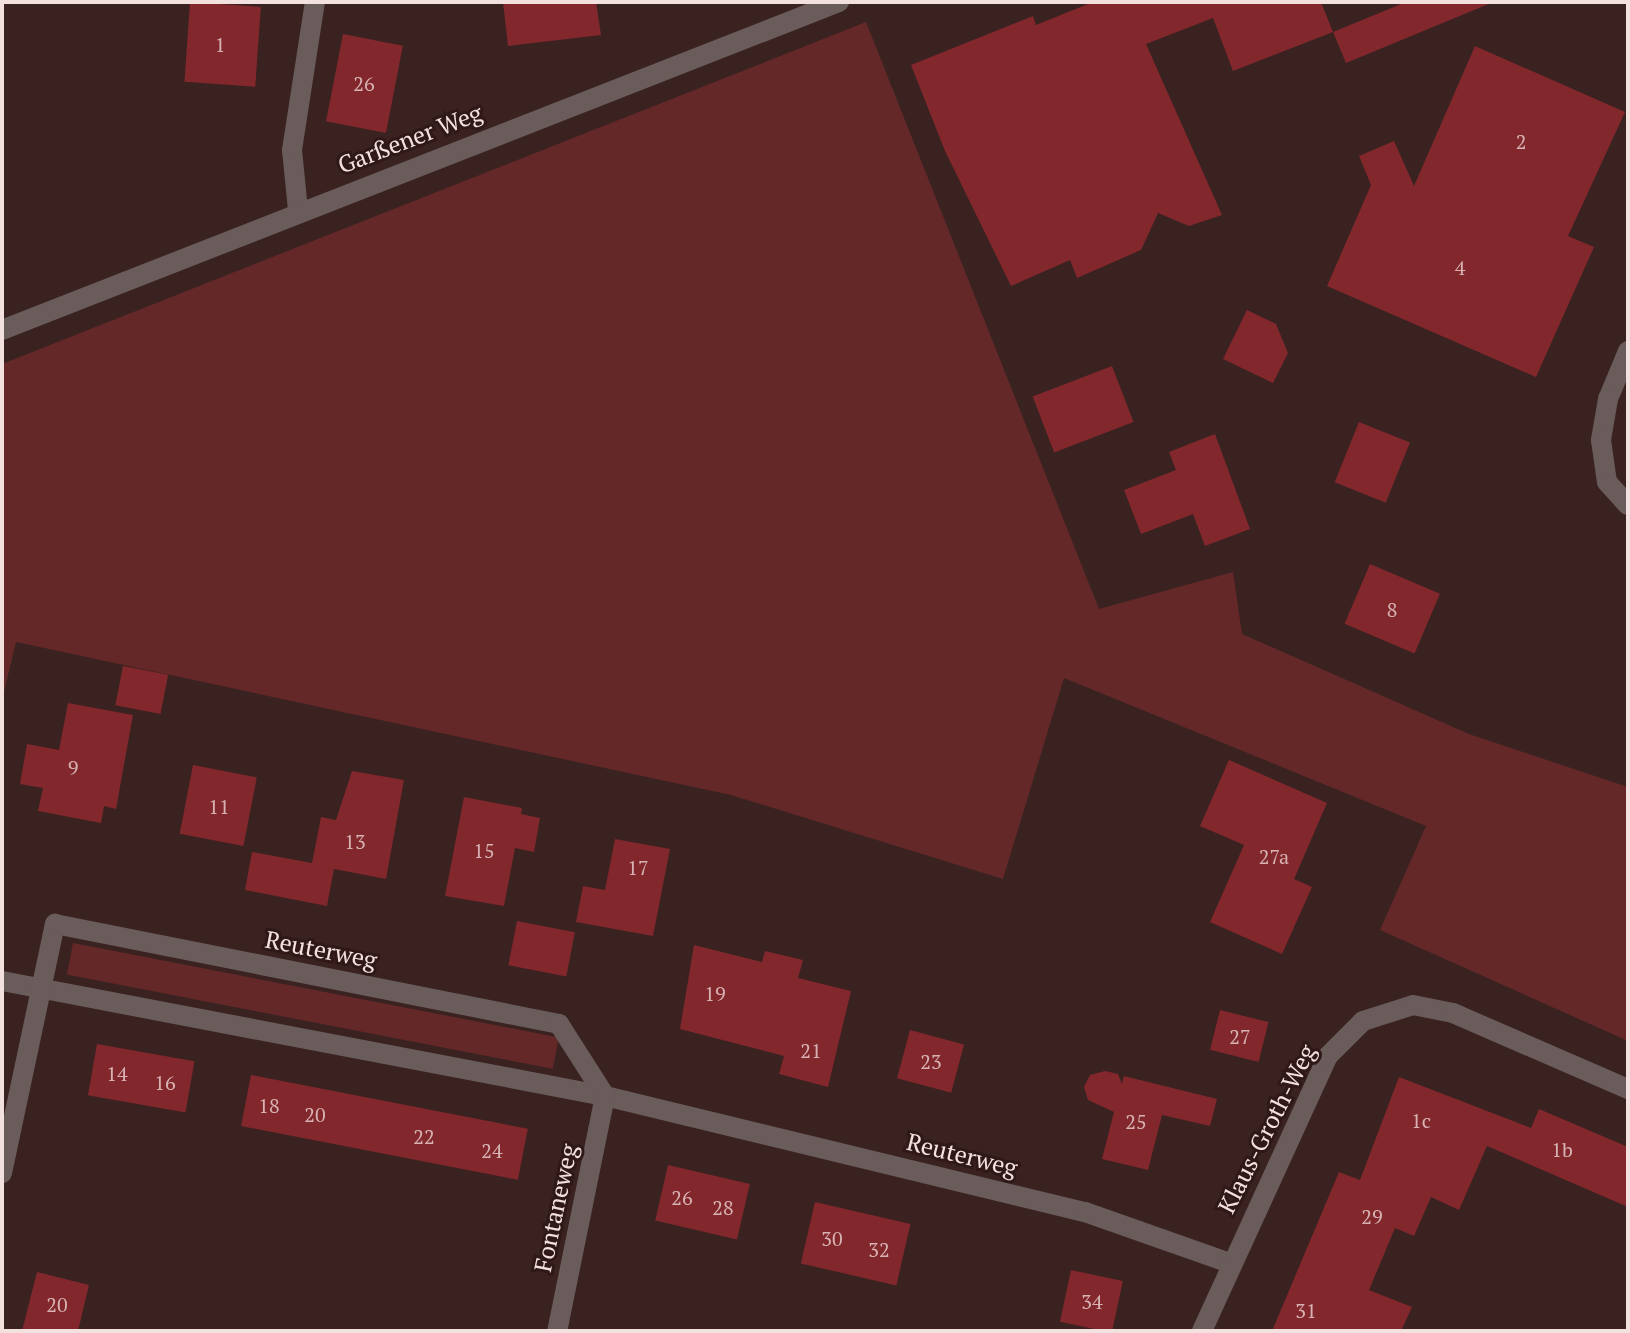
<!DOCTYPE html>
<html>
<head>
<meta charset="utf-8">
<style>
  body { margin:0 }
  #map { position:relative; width:1630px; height:1333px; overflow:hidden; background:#3a2221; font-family:"PT Serif",serif }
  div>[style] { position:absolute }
  .green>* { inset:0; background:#642829; transform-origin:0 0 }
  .building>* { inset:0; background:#82272c; transform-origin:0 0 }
  .minor>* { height:20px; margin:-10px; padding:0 10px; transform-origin:10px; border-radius:10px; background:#695c5b }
  .tertiary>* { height:20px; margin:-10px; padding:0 10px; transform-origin:10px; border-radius:10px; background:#695c5b }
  span { translate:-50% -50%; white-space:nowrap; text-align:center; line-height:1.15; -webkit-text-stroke:6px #2f1817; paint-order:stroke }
  .number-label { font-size:20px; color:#d7b2b3 }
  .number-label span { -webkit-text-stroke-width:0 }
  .street-label { font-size:24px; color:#f3e1e0 }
  .frame { position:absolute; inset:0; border:4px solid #f3e1e0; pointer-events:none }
</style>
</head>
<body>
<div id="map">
  <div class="green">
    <div style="clip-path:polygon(866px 22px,1099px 609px,1233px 572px,1242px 634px,1469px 734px,1628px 787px,1628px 1041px,1380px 930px,1426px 826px,1064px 678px,1003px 879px,731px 795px,16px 642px,2px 700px,2px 364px)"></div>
    <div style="left:73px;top:943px;width:495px;height:32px;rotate:11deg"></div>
  </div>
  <div class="building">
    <div style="left:190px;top:2px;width:71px;height:80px;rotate:4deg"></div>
    <div style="clip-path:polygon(503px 2px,596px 2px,601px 35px,508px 46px)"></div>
    <div style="clip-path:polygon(1093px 2px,1321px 2px,1333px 32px,1233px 71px,1213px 18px,1146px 44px,1222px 215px,1189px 226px,1158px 213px,1141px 250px,1077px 278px,1070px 260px,1011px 286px,945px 151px,911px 65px,1033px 16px,1036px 25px)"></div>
    <div style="clip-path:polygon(1406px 2px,1491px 3px,1346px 63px,1333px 32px)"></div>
    <div style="left:343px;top:34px;width:61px;height:89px;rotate:11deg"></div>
    <div style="clip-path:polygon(1475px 46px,1625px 112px,1568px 236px,1594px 247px,1536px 377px,1327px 286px,1371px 185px,1359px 156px,1394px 141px,1414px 186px)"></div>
    <div style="clip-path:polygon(1247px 310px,1276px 324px,1288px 353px,1273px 383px,1223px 359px)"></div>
    <div style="left:1112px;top:366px;width:60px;height:85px;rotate:69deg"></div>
    <div style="left:1359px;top:422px;width:55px;height:65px;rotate:22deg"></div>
    <div style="clip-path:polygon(1215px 434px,1250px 529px,1205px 546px,1193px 514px,1141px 534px,1124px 490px,1176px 470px,1169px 452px)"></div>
    <div style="left:1370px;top:564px;width:76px;height:65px;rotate:23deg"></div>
    <div style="left:123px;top:666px;width:46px;height:40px;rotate:11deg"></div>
    <div style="clip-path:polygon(68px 703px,133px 715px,116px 809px,104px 806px,101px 823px,38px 811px,43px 788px,20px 784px,27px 744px,59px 750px)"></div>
    <div style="clip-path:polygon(1229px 760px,1327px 803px,1294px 879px,1312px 887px,1282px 954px,1210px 922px,1244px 845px,1200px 826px)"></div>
    <div style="left:193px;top:765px;width:65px;height:70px;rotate:11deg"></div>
    <div style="clip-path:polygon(352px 771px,404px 780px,386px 879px,334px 869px,327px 906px,245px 890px,252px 852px,312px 863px,321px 817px,336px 820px)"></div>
    <div style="clip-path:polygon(464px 797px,522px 808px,521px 814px,540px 818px,534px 852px,515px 848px,504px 906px,445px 896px)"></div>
    <div style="clip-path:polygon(615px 839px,670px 849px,653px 936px,576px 922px,583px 886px,605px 890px)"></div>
    <div style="left:517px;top:921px;width:59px;height:45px;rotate:11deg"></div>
    <div style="clip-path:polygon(694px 945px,762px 962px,765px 951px,803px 960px,798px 978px,851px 991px,828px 1087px,779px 1074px,784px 1056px,680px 1029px)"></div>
    <div style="left:1220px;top:1010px;width:50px;height:41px;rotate:14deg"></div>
    <div style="left:910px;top:1030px;width:56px;height:50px;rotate:15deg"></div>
    <div style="left:97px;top:1044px;width:99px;height:52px;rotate:10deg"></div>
    <div style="clip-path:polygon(1105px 1071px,1118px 1074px,1122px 1084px,1124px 1076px,1217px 1099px,1210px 1126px,1162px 1115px,1148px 1170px,1102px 1159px,1114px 1112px,1088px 1100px,1084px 1087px,1090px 1075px)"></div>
    <div style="left:251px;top:1075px;width:282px;height:52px;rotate:11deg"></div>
    <div style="clip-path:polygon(1399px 1077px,1531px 1128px,1539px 1109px,1628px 1147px,1628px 1207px,1487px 1146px,1459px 1210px,1431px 1197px,1414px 1236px,1395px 1228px,1369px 1290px,1412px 1307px,1401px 1331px,1272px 1331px,1339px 1172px,1360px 1180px)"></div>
    <div style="left:668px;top:1165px;width:84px;height:57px;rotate:13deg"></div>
    <div style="left:815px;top:1202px;width:98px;height:63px;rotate:13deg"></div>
    <div style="left:1071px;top:1270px;width:53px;height:53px;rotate:12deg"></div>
    <div style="clip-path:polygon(37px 1272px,89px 1285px,78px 1331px,22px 1331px)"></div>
  </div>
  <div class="minor">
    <div style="left:298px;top:210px;width:60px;rotate:-95.7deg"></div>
    <div style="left:292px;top:150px;width:150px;rotate:-81.2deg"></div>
    <div style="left:1628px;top:351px;width:52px;rotate:112.6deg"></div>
    <div style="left:1608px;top:399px;width:42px;rotate:99.7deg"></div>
    <div style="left:1601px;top:440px;width:42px;rotate:81.9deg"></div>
    <div style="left:1607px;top:482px;width:31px;rotate:48deg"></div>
    <div style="left:2px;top:981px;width:614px;rotate:10.8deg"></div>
    <div style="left:605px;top:1096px;width:494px;rotate:13.6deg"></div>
    <div style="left:1085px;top:1212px;width:154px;rotate:19.4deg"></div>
    <div style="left:2px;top:1173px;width:255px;rotate:-78deg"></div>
    <div style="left:55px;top:924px;width:514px;rotate:11.22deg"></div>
    <div style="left:559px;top:1024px;width:85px;rotate:57.4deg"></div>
    <div style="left:605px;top:1096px;width:240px;rotate:101.5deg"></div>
    <div style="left:1202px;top:1331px;width:302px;rotate:-65.4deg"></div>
    <div style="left:1328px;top:1056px;width:49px;rotate:-45deg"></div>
    <div style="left:1363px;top:1021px;width:52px;rotate:-17.7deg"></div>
    <div style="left:1413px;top:1005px;width:41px;rotate:11.3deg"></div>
    <div style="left:1453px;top:1013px;width:191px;rotate:23.5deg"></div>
  </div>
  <div class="tertiary">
    <div style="left:2px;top:330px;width:899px;rotate:-21.4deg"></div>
  </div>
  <div class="number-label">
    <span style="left:220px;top:44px">1</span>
    <span style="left:364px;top:83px">26</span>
    <span style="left:1521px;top:141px">2</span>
    <span style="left:1460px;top:267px">4</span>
    <span style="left:1392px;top:609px">8</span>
    <span style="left:73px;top:767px">9</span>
    <span style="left:219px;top:806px">11</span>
    <span style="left:355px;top:841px">13</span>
    <span style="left:484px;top:850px">15</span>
    <span style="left:1274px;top:856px">27a</span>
    <span style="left:638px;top:867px">17</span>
    <span style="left:715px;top:993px">19</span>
    <span style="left:1240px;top:1036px">27</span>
    <span style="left:811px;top:1050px">21</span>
    <span style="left:931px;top:1061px">23</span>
    <span style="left:117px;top:1073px">14</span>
    <span style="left:165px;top:1082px">16</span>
    <span style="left:269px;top:1105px">18</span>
    <span style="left:315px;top:1114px">20</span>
    <span style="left:1421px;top:1120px">1c</span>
    <span style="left:1136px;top:1121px">25</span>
    <span style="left:424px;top:1136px">22</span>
    <span style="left:1562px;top:1149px">1b</span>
    <span style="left:492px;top:1150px">24</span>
    <span style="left:682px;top:1197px">26</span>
    <span style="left:723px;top:1207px">28</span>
    <span style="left:1372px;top:1216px">29</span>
    <span style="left:832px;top:1238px">30</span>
    <span style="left:879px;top:1249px">32</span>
    <span style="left:1092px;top:1301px">34</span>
    <span style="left:57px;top:1304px">20</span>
    <span style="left:1306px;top:1310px">31</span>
  </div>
  <div class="street-label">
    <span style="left:410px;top:139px;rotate:-21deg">Garßener Weg</span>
    <span style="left:321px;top:950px;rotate:11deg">Reuterweg</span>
    <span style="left:1267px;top:1129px;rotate:-63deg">Klaus-Groth-Weg</span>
    <span style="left:962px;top:1155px;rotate:14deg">Reuterweg</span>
    <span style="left:556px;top:1208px;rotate:-78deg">Fontaneweg</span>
  </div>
  <div class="frame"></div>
</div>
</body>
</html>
